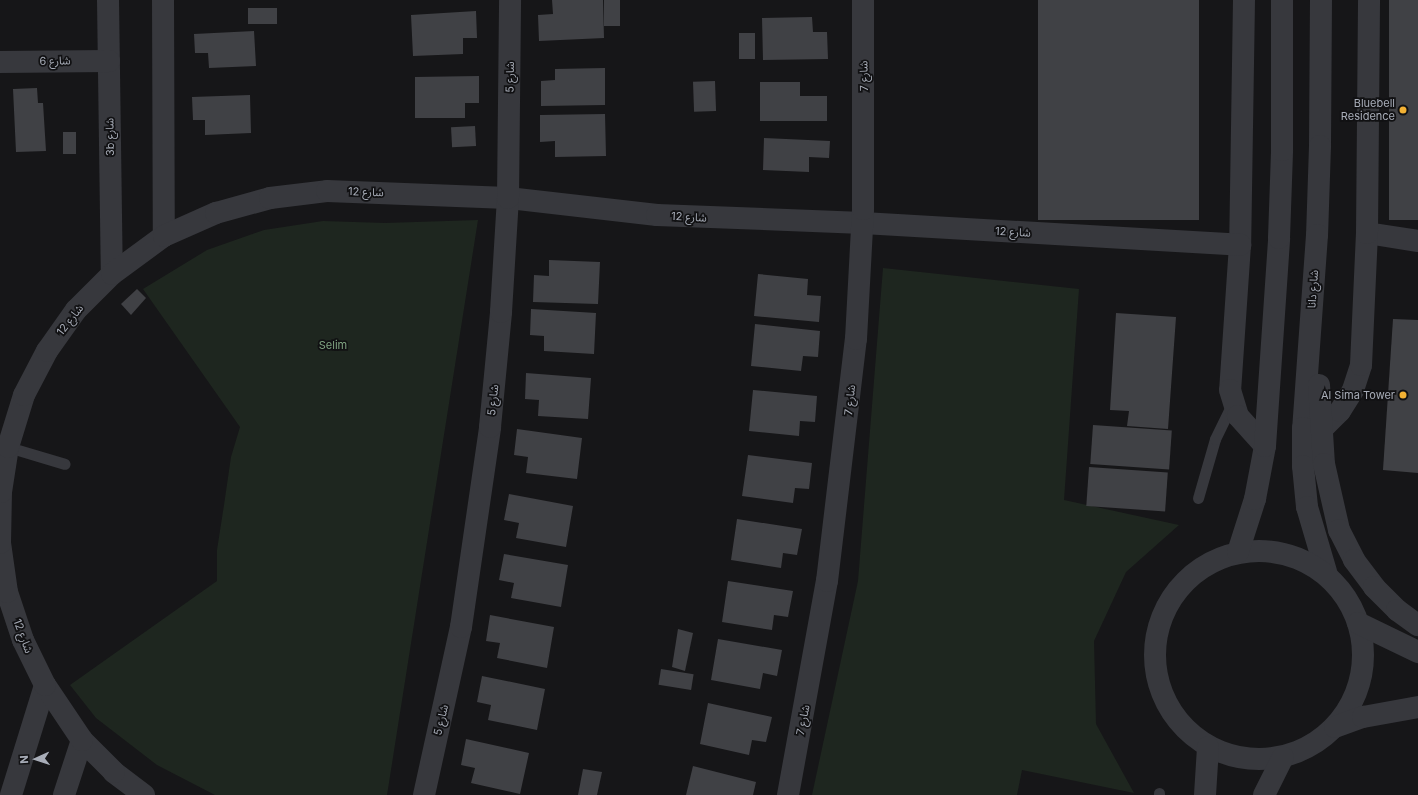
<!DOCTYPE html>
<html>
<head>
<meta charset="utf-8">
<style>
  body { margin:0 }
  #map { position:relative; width:1418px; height:795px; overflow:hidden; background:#161618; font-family:Inter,"Noto Sans Arabic",sans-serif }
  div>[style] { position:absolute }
  .green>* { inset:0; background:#1e261f }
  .building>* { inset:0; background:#404145; transform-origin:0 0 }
  .service>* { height:11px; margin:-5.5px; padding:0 5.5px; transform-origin:5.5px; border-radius:5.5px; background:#37383d }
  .minor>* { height:22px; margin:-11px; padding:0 11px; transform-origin:11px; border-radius:11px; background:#37383d }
  .tertiary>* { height:22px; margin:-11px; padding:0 11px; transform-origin:11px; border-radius:11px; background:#37383d }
  .tertiary>.ring { margin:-11px; padding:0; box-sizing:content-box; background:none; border:22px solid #37383d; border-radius:50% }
  .dots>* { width:11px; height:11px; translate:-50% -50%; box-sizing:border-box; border:2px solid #111113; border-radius:50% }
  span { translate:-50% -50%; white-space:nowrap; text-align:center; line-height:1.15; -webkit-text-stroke:3.5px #111113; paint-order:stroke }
  .street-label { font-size:11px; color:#a8adb8 }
  .poi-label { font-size:11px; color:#a8adb8 }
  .right { translate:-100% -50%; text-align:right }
  .park-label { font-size:11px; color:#7fa381 }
  .north { position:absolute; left:16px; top:739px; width:40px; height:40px; -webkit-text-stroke:3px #111113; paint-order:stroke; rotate:267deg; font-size:11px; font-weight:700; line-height:16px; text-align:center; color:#a8adb8 }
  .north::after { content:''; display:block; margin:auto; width:14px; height:18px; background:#a8adb8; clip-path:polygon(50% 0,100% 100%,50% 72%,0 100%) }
</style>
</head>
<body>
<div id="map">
  <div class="green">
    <div style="clip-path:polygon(478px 220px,387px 795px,215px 795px,157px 765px,96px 718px,70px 685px,217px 581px,217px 550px,224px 505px,231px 457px,240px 427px,143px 289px,207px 250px,264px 230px,323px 221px,385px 223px)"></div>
    <div style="clip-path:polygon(883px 268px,1079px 289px,1064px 500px,1179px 525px,1126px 572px,1094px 641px,1096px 724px,1134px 793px,1022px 770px,1017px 795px,812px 795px,858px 581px)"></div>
  </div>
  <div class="building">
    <div style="clip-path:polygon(552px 0,603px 0,604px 38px,539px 41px,538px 15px,553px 14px)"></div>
    <div style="left:604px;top:0;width:16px;height:26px"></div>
    <div style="left:1038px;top:0;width:161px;height:220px"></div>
    <div style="left:1389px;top:0;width:29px;height:220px"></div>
    <div style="left:277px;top:8px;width:16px;height:29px;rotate:90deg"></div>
    <div style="clip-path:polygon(476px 11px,477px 38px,463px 38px,463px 54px,413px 56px,411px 15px)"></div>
    <div style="clip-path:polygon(812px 17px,813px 32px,827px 32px,828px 59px,763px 60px,762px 18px)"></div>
    <div style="clip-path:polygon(254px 31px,256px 66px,209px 68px,208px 53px,195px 53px,194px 34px)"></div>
    <div style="left:739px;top:33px;width:16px;height:26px"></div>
    <div style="clip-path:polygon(605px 68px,605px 105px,541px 106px,541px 81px,555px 80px,555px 69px)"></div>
    <div style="clip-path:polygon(479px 76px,479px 103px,465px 103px,465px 118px,415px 118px,415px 77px)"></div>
    <div style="left:715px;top:81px;width:30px;height:22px;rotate:88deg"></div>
    <div style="clip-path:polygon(760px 82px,800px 82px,800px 96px,827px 96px,827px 121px,760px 121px)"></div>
    <div style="clip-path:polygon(37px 88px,38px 103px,43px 103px,46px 151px,16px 152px,13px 89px)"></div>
    <div style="clip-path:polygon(250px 95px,251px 133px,205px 135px,205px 120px,193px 120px,192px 97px)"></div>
    <div style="clip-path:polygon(605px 114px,606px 156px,555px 157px,555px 141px,540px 142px,540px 115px)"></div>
    <div style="left:475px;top:126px;width:20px;height:24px;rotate:87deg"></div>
    <div style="left:63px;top:132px;width:13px;height:22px"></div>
    <div style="clip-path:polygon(764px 138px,830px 141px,829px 158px,809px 157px,809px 172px,763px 170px)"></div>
    <div style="clip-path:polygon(549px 260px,600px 262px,598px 304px,533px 302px,534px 275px,549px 276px)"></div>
    <div style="clip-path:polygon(758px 274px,808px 279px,807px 295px,821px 296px,819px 322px,754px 316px)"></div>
    <div style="clip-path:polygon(137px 289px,146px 298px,131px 315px,121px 304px)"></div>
    <div style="clip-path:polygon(531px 309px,596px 313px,594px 354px,544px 351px,544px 336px,530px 335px)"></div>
    <div style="clip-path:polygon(1116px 313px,1176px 317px,1168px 429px,1127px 426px,1129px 411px,1110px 410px)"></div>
    <div style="clip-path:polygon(1393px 319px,1418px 320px,1418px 473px,1383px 470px)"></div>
    <div style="clip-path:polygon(755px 324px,820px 331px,818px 357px,803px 356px,801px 371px,751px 366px)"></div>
    <div style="clip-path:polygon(526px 373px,591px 378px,588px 419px,538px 416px,539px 400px,525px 399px)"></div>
    <div style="clip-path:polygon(753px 390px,817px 396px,815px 422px,800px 421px,799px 436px,749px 431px)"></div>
    <div style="left:1093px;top:425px;width:79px;height:39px;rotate:4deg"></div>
    <div style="clip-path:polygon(517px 429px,582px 438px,577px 479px,526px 473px,528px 457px,514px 455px)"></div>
    <div style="clip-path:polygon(748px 455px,812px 463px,809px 489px,795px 488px,793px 503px,742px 496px)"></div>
    <div style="left:1089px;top:467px;width:79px;height:39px;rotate:4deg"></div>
    <div style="clip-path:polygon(509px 494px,573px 506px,566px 547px,516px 538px,519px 523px,504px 520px)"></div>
    <div style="clip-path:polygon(737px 519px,802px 529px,797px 555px,783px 553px,781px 568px,731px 560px)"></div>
    <div style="clip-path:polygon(504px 554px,568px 565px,561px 607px,511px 598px,514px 583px,499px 580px)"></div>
    <div style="clip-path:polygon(728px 581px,793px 591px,788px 617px,774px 615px,772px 630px,722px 622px)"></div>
    <div style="clip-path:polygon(490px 615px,554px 627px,547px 668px,497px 658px,500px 643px,486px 641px)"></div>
    <div style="clip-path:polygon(678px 629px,693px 633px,685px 671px,672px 667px)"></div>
    <div style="clip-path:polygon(718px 639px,782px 650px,777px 676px,763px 673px,760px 689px,711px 680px)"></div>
    <div style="left:661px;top:669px;width:33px;height:16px;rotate:9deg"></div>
    <div style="clip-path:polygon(482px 676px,545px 689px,537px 730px,488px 720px,491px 705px,477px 702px)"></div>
    <div style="clip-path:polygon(708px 703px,772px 717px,766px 742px,752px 740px,749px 755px,700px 744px)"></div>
    <div style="clip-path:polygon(466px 739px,529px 753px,520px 794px,471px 783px,475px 768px,461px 765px)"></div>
    <div style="clip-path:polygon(693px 766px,756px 782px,753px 795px,686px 795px)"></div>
    <div style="clip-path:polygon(583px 769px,602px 772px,597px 795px,578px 795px)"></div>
  </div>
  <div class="service">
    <div style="left:8px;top:447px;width:59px;rotate:16.6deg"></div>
    <div style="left:1198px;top:498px;width:61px;rotate:-73.9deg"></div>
    <div style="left:1215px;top:439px;width:39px;rotate:-64deg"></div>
    <div style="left:1159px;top:795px;width:2px;rotate:-90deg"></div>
  </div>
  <div class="minor">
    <div style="left:108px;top:0;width:274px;rotate:89.2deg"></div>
    <div style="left:163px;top:0;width:236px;rotate:89.8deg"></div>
    <div style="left:1244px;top:0;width:245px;rotate:90.9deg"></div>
    <div style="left:1240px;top:245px;width:145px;rotate:93.9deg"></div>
    <div style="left:1230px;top:390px;width:27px;rotate:73deg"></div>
    <div style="left:1238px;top:416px;width:40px;rotate:48deg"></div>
    <div style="left:0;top:62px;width:109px;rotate:-0.5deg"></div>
    <div style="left:1367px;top:233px;width:52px;rotate:8.9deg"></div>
    <div style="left:1320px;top:431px;width:28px;rotate:-45deg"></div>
    <div style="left:1340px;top:411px;width:25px;rotate:-58deg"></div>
    <div style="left:1353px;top:390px;width:26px;rotate:-72deg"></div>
    <div style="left:1361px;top:365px;width:132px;rotate:-87.4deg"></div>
    <div style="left:1367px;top:233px;width:233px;rotate:-89.5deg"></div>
    <div style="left:11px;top:795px;width:115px;rotate:-72.8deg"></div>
    <div style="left:64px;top:795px;width:58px;rotate:-71.9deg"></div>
    <div style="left:144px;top:795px;width:38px;rotate:-143deg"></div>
    <div style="left:114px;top:772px;width:45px;rotate:-135deg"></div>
    <div style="left:82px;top:740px;width:66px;rotate:-123.9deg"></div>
    <div style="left:45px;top:685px;width:50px;rotate:-116.1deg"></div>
    <div style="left:23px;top:640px;width:51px;rotate:-108.4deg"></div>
    <div style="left:7px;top:592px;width:49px;rotate:-98.1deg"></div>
    <div style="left:0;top:543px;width:51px;rotate:-88.9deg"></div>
    <div style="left:1px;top:492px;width:46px;rotate:-81.2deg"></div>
    <div style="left:8px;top:447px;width:54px;rotate:-72.9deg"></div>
    <div style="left:24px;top:395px;width:50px;rotate:-62.4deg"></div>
    <div style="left:47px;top:351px;width:50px;rotate:-54.7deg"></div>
    <div style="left:76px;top:310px;width:51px;rotate:-45deg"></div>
    <div style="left:112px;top:274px;width:64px;rotate:-36.2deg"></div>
    <div style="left:164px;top:236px;width:57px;rotate:-23.9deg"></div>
    <div style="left:216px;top:213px;width:56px;rotate:-15.5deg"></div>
    <div style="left:270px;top:198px;width:57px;rotate:-7deg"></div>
    <div style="left:327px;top:191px;width:181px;rotate:2.2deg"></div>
    <div style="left:508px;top:198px;width:150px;rotate:6.5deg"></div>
    <div style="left:657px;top:215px;width:206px;rotate:2.2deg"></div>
    <div style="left:863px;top:223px;width:378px;rotate:3.3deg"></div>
    <div style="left:424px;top:795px;width:172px;rotate:-77.6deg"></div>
    <div style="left:461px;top:627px;width:202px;rotate:-81.7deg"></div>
    <div style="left:490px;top:427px;width:116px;rotate:-84.5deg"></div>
    <div style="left:501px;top:312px;width:114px;rotate:-86.5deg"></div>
    <div style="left:508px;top:198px;width:198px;rotate:-89.4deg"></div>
    <div style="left:788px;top:795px;width:218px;rotate:-79.7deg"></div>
    <div style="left:827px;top:581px;width:244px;rotate:-83.2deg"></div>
    <div style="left:856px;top:339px;width:130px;rotate:-86.9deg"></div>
    <div style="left:863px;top:209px;width:209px;rotate:-90deg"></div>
  </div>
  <div class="tertiary">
    <div style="left:1321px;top:0;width:146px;rotate:90.4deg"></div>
    <div style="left:1320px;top:146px;width:89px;rotate:91.9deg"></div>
    <div style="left:1317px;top:235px;width:194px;rotate:94.1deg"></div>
    <div style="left:1303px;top:428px;width:38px;rotate:90deg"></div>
    <div style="left:1303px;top:466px;width:41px;rotate:84.4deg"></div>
    <div style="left:1307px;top:507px;width:71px;rotate:73.6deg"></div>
    <div style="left:1319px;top:385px;width:79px;rotate:86.4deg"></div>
    <div style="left:1324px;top:464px;width:68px;rotate:77.2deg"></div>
    <div style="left:1339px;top:530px;width:34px;rotate:63deg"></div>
    <div style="left:1354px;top:560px;width:34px;rotate:53deg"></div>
    <div style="left:1374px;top:587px;width:33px;rotate:45deg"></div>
    <div style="left:1397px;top:610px;width:26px;rotate:36deg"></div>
    <div class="ring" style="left:1155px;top:551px;width:186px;height:186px"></div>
    <div style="left:1238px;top:552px;width:56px;rotate:-72.2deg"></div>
    <div style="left:1255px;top:499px;width:54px;rotate:-79.3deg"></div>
    <div style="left:1265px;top:446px;width:208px;rotate:-86.1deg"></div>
    <div style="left:1279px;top:238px;width:88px;rotate:-88deg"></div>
    <div style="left:1282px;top:150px;width:150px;rotate:-90deg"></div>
    <div style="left:1358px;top:623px;width:67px;rotate:25.8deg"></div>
    <div style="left:1335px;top:727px;width:30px;rotate:-20deg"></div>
    <div style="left:1363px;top:717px;width:56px;rotate:-10.3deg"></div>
    <div style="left:1205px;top:795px;width:48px;rotate:-86.4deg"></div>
    <div style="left:1264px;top:795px;width:42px;rotate:-63.4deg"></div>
  </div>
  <div class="dots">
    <div style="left:1403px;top:110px;background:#f2b134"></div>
    <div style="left:1403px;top:395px;background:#f2b134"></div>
  </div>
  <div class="street-label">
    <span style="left:55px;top:61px;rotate:-1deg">شارع 6</span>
    <span style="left:864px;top:76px;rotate:-91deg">شارع 7</span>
    <span style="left:510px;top:77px;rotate:-89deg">شارع 5</span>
    <span style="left:110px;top:137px;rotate:-91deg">3b شارع</span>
    <span style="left:366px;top:192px;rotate:2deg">شارع 12</span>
    <span style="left:689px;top:217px;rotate:3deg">شارع 12</span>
    <span style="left:1013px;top:232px;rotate:3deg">شارع 12</span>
    <span style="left:1313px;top:289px;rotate:-86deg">شارع دانا</span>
    <span style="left:70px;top:320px;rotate:-52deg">شارع 12</span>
    <span style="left:493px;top:400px;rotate:-84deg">شارع 5</span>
    <span style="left:850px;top:400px;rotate:-84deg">شارع 7</span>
    <span style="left:23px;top:636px;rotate:69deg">شارع 12</span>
    <span style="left:441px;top:720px;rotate:-77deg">شارع 5</span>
    <span style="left:803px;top:720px;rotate:-79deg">شارع 7</span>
  </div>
  <div class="poi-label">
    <span class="right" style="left:1395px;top:110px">Bluebell<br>Residence</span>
    <span class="right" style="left:1395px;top:395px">Al Sima Tower</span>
  </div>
  <div class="park-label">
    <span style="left:333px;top:345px">Selim</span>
  </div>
  <div class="north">N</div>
</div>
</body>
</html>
